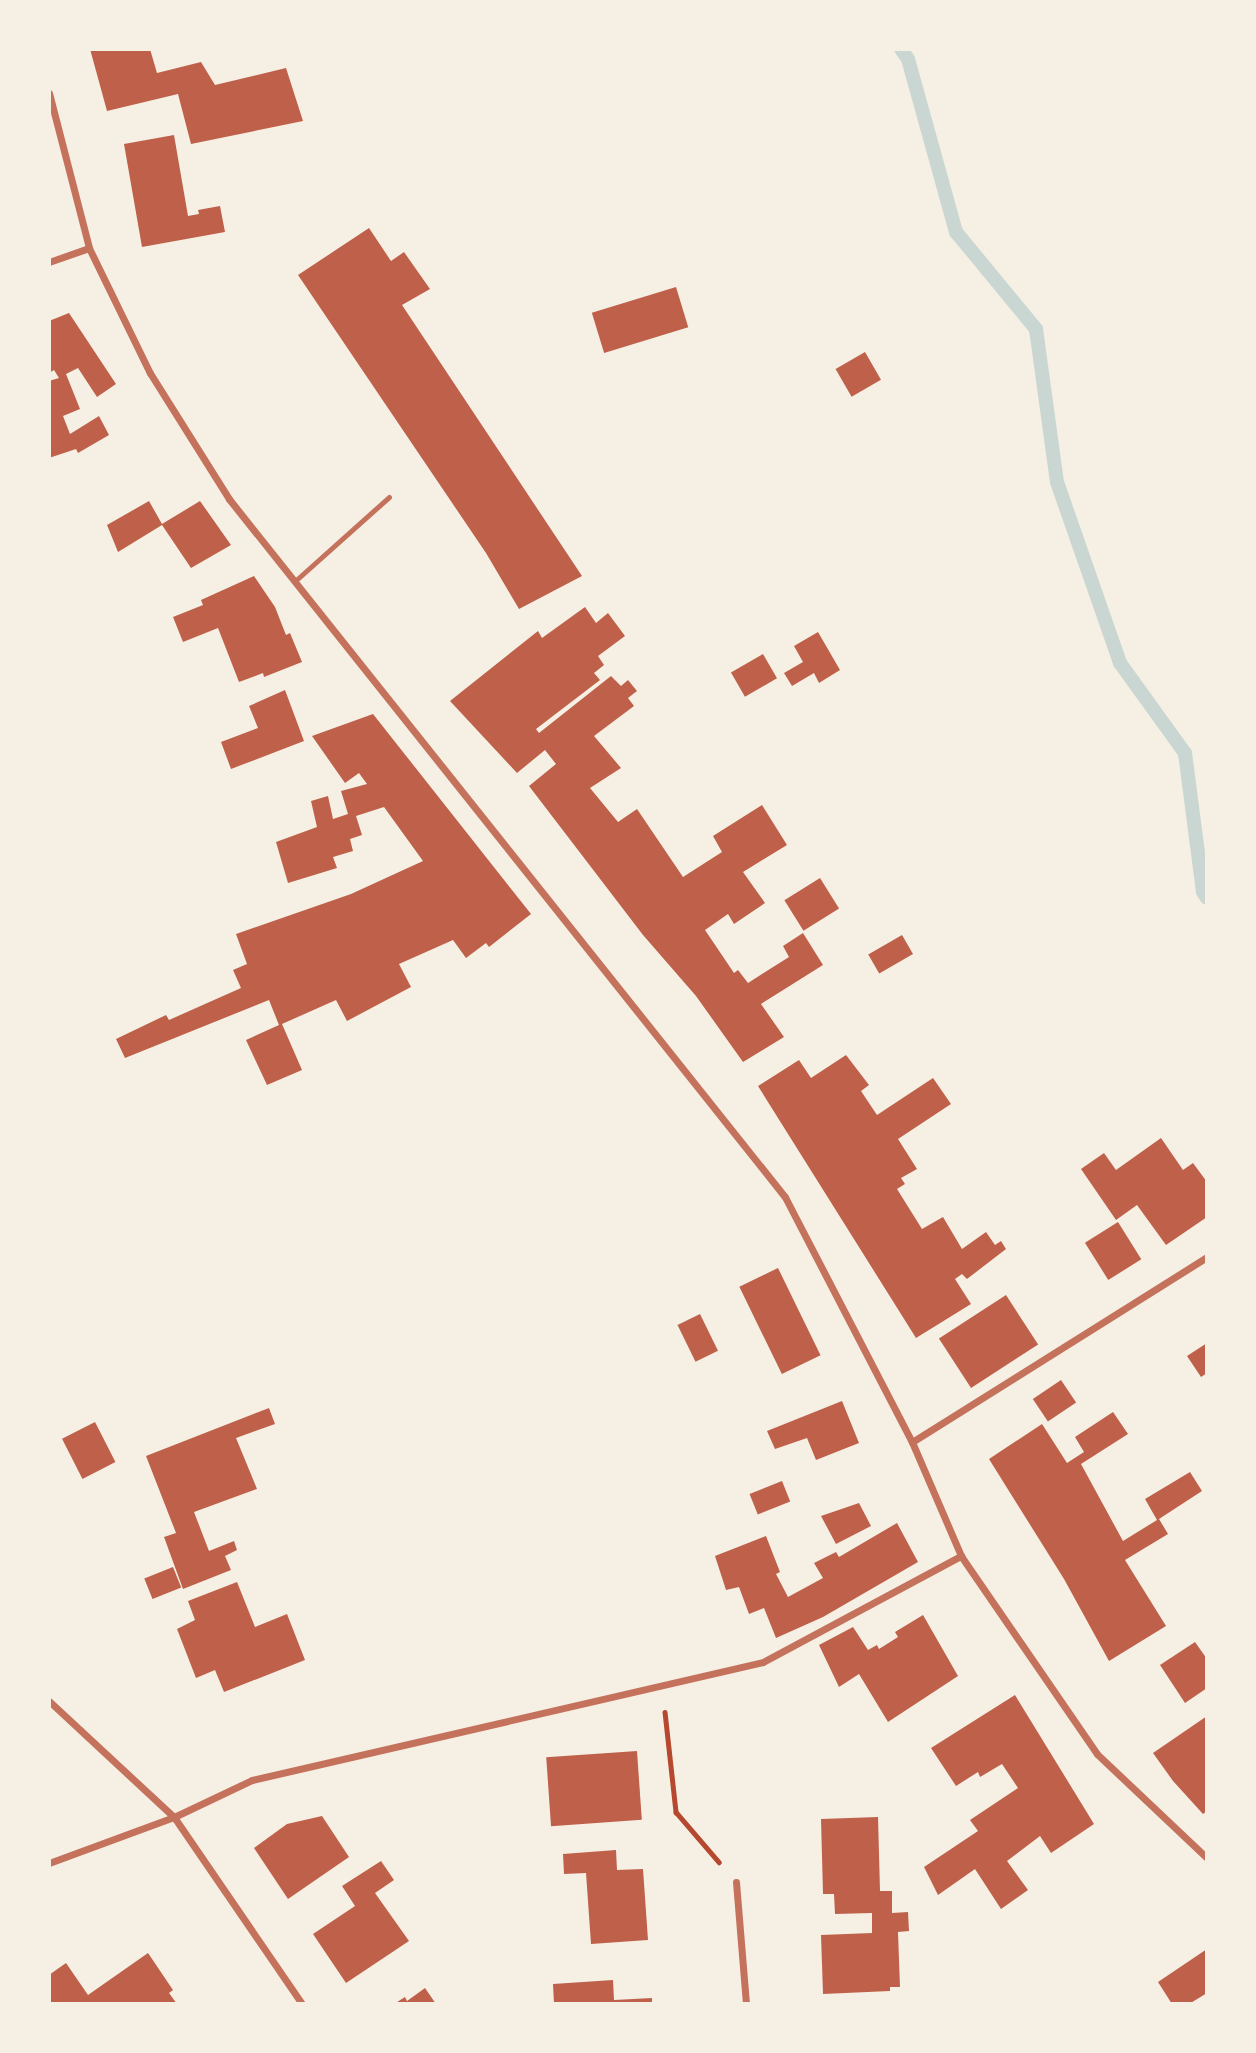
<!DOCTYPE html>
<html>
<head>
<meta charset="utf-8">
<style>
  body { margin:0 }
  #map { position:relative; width:1256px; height:2053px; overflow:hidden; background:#f6efe4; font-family:Merriweather,serif }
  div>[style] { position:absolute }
  .stream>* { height:14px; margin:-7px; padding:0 7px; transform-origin:7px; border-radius:7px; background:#c9d6d2 }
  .building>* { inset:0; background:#bf614a; transform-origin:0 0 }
  .path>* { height:4.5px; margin:-2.25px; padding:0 2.25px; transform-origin:2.25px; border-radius:2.25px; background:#b5482f }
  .service>* { height:5px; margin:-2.5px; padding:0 2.5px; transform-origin:2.5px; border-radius:2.5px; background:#c5725c }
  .minor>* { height:7px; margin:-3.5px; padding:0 3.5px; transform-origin:3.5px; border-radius:3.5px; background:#c5725c }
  span { translate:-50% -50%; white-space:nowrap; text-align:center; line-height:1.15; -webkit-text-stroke:7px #f6efe4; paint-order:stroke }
  .frame { position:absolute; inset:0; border:51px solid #f6efe4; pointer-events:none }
</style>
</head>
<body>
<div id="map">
  <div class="stream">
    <div style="left:901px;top:49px;width:12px;rotate:55deg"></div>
    <div style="left:908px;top:59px;width:180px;rotate:74.5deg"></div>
    <div style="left:956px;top:232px;width:126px;rotate:50.5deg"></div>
    <div style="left:1036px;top:329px;width:154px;rotate:82.2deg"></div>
    <div style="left:1057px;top:482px;width:192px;rotate:70.8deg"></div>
    <div style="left:1120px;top:663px;width:111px;rotate:54.2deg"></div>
    <div style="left:1185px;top:753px;width:140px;rotate:82.6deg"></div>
    <div style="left:1203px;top:892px;width:7px;rotate:56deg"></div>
  </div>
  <div class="building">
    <div style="clip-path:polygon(90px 49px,150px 49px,157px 73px,201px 62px,215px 85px,286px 68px,303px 121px,191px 144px,178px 94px,107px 111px)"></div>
    <div style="clip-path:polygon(174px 135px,188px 216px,199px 214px,198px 210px,220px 206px,225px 232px,142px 247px,124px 144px)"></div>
    <div style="clip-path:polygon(369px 228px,391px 261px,404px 252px,430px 289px,402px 305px,582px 576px,519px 609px,486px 553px,298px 275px)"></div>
    <div style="left:676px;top:287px;width:42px;height:88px;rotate:73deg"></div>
    <div style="clip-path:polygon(69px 313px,116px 384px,97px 397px,78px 368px,66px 374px,80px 409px,63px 416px,70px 434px,99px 416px,109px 435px,78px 453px,76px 449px,49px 458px,49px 381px,59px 378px,54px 370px,49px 373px,49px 321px)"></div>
    <div style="left:865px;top:352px;width:32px;height:34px;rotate:60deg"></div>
    <div style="clip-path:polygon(149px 501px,162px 524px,200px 501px,231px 545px,191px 568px,162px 525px,118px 552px,107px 525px)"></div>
    <div style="clip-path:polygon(254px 576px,275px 607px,286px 635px,290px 633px,302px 662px,264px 677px,263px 673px,239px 682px,218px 628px,183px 642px,173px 617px,203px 605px,201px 600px)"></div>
    <div style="clip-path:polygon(585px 607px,596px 623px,608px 613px,625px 636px,598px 656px,604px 665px,594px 673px,600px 680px,536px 729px,539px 733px,611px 676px,621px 686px,628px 680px,637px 691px,628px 698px,634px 706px,594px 736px,621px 768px,590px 788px,618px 822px,637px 809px,683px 877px,722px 852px,713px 836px,762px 805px,787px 845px,743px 872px,765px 903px,734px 924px,728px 914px,705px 930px,734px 973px,738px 970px,748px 983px,789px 957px,783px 946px,803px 933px,823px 965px,761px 1004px,784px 1037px,743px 1062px,696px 996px,643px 935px,529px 786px,556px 764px,545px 750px,517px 773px,450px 701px,538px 631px,542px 638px)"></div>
    <div style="clip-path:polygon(818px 632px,840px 670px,819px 683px,814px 673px,792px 686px,784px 673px,803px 662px,794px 646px)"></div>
    <div style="left:763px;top:654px;width:28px;height:37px;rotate:60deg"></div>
    <div style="clip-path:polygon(285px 690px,304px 741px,231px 769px,221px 742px,258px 728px,249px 706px)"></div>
    <div style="clip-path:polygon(373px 714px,531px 914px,489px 947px,486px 943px,466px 958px,453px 940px,399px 964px,411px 987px,347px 1021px,336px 1000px,282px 1024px,302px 1070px,267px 1085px,246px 1040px,279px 1025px,269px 1000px,125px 1058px,116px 1039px,166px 1015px,169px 1020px,241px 988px,233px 970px,247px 964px,236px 934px,351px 894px,423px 861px,384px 807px,356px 816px,362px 835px,350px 839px,353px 851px,333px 857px,337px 868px,288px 883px,276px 842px,317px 827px,311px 801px,328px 796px,333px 819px,348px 814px,341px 791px,367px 784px,359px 773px,345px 783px,312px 736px)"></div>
    <div style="left:820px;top:878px;width:36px;height:42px;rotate:58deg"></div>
    <div style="left:902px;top:935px;width:22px;height:39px;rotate:60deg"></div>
    <div style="clip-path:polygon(846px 1055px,869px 1085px,861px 1091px,877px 1115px,933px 1078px,951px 1104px,898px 1139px,917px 1169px,901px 1178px,905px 1184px,897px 1189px,922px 1229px,943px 1217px,962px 1249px,986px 1232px,995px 1245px,1001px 1241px,1006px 1249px,967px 1279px,962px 1274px,955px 1279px,971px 1304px,916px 1338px,758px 1086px,799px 1060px,811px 1078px)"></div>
    <div style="clip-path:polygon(1161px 1138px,1183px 1170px,1193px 1163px,1207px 1182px,1207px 1217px,1166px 1245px,1137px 1205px,1116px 1220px,1081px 1169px,1104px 1153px,1116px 1170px)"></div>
    <div style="left:1118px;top:1222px;width:44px;height:39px;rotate:58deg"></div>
    <div style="left:778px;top:1268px;width:97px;height:43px;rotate:64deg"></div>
    <div style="left:1006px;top:1295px;width:59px;height:80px;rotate:57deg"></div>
    <div style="left:700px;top:1314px;width:41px;height:25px;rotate:64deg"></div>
    <div style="clip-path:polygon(1207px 1343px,1207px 1373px,1201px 1377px,1187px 1356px)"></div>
    <div style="left:1061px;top:1380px;width:27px;height:34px;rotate:56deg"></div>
    <div style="clip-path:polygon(842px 1401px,859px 1443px,816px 1460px,807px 1438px,775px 1449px,767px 1431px)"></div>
    <div style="clip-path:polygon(269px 1408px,275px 1424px,236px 1438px,257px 1489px,194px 1512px,209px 1551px,234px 1541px,237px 1550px,225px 1556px,231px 1570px,183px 1589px,164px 1537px,176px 1533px,146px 1456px)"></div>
    <div style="clip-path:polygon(1113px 1412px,1128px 1434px,1081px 1464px,1123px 1541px,1157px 1520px,1145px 1499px,1190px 1472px,1202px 1491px,1159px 1519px,1168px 1534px,1125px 1560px,1166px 1626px,1109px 1661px,1064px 1579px,989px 1459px,1042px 1424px,1067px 1463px,1084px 1452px,1075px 1437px)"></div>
    <div style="left:95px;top:1422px;width:45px;height:37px;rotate:63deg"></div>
    <div style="left:782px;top:1481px;width:22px;height:35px;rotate:68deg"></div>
    <div style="clip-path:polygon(859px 1503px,871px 1526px,836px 1544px,821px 1516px)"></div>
    <div style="clip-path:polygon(897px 1523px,918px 1562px,823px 1617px,776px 1638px,764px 1608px,749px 1614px,739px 1587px,726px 1590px,715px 1556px,766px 1536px,780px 1572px,776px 1574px,788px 1597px,823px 1578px,814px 1563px,836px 1552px,839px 1557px)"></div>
    <div style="left:173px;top:1567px;width:22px;height:31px;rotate:68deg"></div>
    <div style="clip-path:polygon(237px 1582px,255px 1627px,287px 1614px,305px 1660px,224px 1692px,215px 1670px,196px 1678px,177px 1629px,195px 1620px,188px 1601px)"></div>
    <div style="clip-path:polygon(923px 1615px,958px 1676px,888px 1722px,859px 1674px,839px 1687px,819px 1645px,853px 1627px,868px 1650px,877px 1645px,879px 1649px,898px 1637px,895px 1632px)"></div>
    <div style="clip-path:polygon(1195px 1642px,1207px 1659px,1207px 1688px,1185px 1703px,1160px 1665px)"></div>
    <div style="clip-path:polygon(1015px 1695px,1094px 1824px,1051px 1853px,1040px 1836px,1007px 1861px,1028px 1890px,1001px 1909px,975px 1869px,938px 1895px,924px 1867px,978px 1831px,970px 1820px,1018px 1788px,1002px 1764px,980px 1777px,978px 1772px,956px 1786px,931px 1748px)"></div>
    <div style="clip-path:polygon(1207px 1716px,1207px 1811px,1203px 1814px,1173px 1781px,1153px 1753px)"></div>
    <div style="left:637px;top:1751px;width:69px;height:91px;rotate:86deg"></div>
    <div style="clip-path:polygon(322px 1816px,349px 1857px,288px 1899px,254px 1848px,287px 1824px)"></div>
    <div style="clip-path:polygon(878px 1817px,880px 1891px,892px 1891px,892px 1913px,908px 1912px,909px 1931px,898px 1932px,900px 1987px,890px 1987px,890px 1991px,823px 1994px,821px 1935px,872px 1933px,872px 1913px,835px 1914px,834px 1894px,823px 1894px,821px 1819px)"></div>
    <div style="clip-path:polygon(616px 1850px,617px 1870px,643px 1869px,648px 1940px,591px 1944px,586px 1873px,564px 1874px,563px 1854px)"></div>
    <div style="clip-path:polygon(381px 1861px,394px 1880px,375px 1893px,409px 1941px,346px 1983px,313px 1934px,355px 1906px,342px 1886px)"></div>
    <div style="clip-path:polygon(1207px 1949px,1207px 1993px,1189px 2004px,1172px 2004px,1158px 1982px)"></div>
    <div style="clip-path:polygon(148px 1953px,173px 1990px,169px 1993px,177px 2004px,49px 2004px,49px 1975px,66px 1963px,88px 1995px)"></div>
    <div style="clip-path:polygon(613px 1980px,614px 2000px,652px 1998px,652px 2004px,554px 2004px,553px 1984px)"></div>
    <div style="clip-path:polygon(425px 1988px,436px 2004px,394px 2004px,405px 1997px,407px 2001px)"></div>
  </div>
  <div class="path">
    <div style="left:665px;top:1712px;width:101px;rotate:83.7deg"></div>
    <div style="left:676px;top:1812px;width:66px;rotate:49.3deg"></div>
  </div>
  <div class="service">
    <div style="left:295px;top:581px;width:126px;rotate:-41.8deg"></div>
  </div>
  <div class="minor">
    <div style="left:49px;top:93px;width:160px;rotate:75.5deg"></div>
    <div style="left:89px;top:248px;width:139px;rotate:64deg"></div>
    <div style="left:150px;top:373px;width:149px;rotate:57.9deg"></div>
    <div style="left:229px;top:499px;width:892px;rotate:51.46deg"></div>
    <div style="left:785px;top:1197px;width:276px;rotate:62.6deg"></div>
    <div style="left:912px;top:1442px;width:124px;rotate:66.7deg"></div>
    <div style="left:961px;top:1556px;width:240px;rotate:55.5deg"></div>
    <div style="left:1097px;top:1754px;width:151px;rotate:43.4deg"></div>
    <div style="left:49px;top:262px;width:42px;rotate:-19.3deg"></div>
    <div style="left:912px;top:1442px;width:348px;rotate:-32.1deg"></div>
    <div style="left:49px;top:1701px;width:171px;rotate:42.9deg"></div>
    <div style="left:174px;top:1817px;width:227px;rotate:55.6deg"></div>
    <div style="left:49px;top:1863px;width:133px;rotate:-20.2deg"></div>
    <div style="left:174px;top:1817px;width:86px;rotate:-25.4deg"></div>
    <div style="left:252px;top:1780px;width:524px;rotate:-13deg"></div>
    <div style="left:763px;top:1662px;width:225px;rotate:-28.2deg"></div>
    <div style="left:736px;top:1882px;width:122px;rotate:85.3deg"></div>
  </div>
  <div class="frame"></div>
</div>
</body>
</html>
